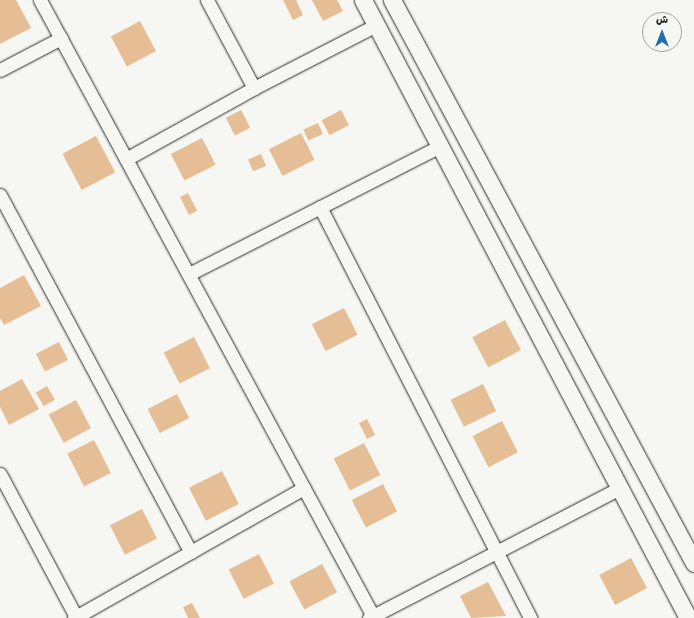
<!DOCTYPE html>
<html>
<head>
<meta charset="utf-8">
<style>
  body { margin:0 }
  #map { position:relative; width:694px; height:618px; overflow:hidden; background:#f6f6f2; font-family:"Gochi Hand","Playpen Sans Arabic",sans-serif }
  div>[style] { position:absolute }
  .building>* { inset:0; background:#e6be96; transform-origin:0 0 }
  .roads { filter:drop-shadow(0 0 1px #2b2b2b) drop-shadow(0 0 1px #2b2b2b) }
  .minor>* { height:13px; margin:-6.5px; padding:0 6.5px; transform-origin:6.5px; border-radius:6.5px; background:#f6f6f2 }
  .tertiary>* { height:17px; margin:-8.5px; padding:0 8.5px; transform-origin:8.5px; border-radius:8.5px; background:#f6f6f2 }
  span { translate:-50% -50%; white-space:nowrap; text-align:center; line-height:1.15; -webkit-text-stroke:3px #f6f6f2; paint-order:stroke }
  .north { position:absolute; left:642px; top:12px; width:40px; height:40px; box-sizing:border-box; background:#f6f6f2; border:1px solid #a5a5a2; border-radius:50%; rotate:0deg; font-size:11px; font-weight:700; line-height:16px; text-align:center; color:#2b2b2b }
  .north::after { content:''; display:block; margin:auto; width:14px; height:18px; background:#1f6fb2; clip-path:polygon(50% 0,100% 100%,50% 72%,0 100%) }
</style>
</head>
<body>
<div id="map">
  <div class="building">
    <div style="clip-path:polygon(0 0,16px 0,31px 28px,0 44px)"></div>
    <div style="clip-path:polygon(283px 0,296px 0,303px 15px,293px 20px)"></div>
    <div style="clip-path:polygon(312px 0,337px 0,343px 11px,323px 21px)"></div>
    <div style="left:140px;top:21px;width:34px;height:33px;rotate:62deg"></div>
    <div style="left:241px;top:110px;width:20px;height:17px;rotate:63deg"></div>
    <div style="left:341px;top:110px;width:17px;height:22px;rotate:62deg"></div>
    <div style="left:318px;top:123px;width:12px;height:16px;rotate:66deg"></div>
    <div style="left:301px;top:133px;width:30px;height:36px;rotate:63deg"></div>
    <div style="left:96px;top:136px;width:41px;height:38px;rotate:62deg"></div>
    <div style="left:202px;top:138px;width:30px;height:35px;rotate:63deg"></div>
    <div style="left:261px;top:154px;width:13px;height:14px;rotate:67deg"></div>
    <div style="left:188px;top:193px;width:20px;height:9px;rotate:63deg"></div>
    <div style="clip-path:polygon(24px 275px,41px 306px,4px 325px,0 318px,0 288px)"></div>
    <div style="left:344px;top:308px;width:30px;height:36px;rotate:63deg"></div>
    <div style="left:505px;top:320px;width:34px;height:37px;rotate:62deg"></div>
    <div style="left:194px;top:337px;width:35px;height:34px;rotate:63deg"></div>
    <div style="left:59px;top:342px;width:20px;height:26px;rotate:63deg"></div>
    <div style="clip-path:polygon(22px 379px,39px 409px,9px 425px,0 407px,0 391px)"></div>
    <div style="left:483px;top:384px;width:30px;height:36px;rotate:64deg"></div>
    <div style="left:47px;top:386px;width:16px;height:13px;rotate:60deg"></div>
    <div style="left:177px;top:394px;width:27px;height:33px;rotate:63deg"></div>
    <div style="left:76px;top:400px;width:32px;height:31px;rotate:62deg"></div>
    <div style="left:367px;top:419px;width:18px;height:9px;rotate:63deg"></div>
    <div style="left:502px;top:421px;width:35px;height:33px;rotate:63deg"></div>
    <div style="left:94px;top:440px;width:37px;height:30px;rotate:63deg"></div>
    <div style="left:364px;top:443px;width:36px;height:34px;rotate:63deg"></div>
    <div style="left:222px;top:471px;width:37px;height:37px;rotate:63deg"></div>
    <div style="left:383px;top:484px;width:31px;height:35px;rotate:63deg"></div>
    <div style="left:142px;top:509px;width:33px;height:36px;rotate:63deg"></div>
    <div style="left:259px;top:554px;width:33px;height:34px;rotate:63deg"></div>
    <div style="left:631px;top:558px;width:34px;height:36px;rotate:62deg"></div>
    <div style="left:322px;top:564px;width:32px;height:37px;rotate:62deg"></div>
    <div style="clip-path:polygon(488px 582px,506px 616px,471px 618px,460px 596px)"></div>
    <div style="clip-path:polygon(192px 603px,200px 618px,188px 618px,183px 607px)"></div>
  </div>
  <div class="roads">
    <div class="minor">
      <div style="left:40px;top:0;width:700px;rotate:61.61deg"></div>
      <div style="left:207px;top:0;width:100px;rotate:61.9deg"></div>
      <div style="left:254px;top:88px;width:137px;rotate:-27.3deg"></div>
      <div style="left:0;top:70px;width:69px;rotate:-27.7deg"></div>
      <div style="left:126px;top:159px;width:146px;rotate:-29deg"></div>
      <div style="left:0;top:195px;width:405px;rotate:61.9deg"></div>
      <div style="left:320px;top:207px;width:462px;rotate:62.9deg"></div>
      <div style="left:189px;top:274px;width:282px;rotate:-27deg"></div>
      <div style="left:0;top:474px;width:162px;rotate:62deg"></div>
      <div style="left:74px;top:618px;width:264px;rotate:-29.5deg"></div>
      <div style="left:369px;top:618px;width:283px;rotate:-27.4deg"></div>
    </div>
    <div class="tertiary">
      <div style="left:363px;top:0;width:698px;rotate:62.26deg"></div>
      <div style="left:392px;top:0;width:639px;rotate:61.79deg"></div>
    </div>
  </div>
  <div class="north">ش</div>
</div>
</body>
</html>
